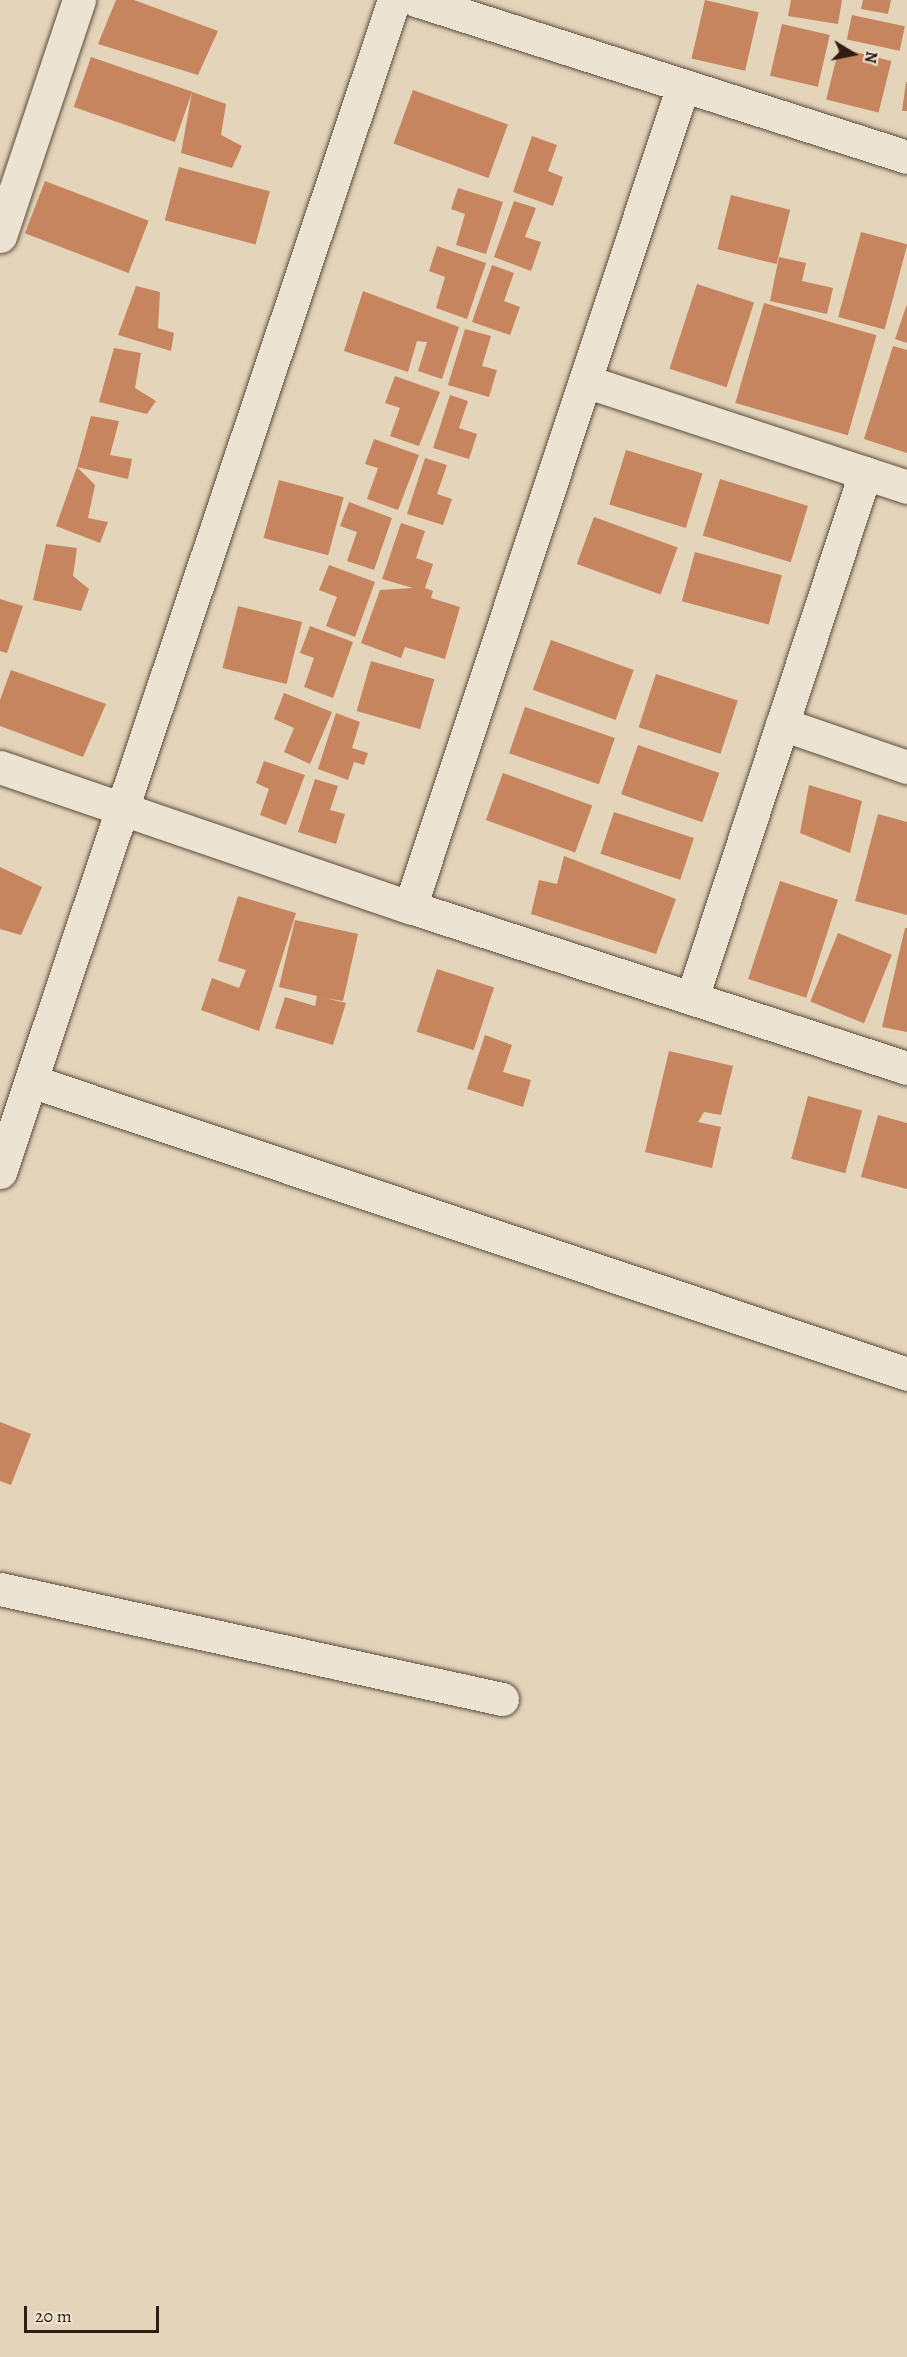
<!DOCTYPE html>
<html>
<head>
<meta charset="utf-8">
<style>
  body { margin:0 }
  #map { position:relative; width:907px; height:2357px; overflow:hidden; background:#e3d4ba; font-family:Alegreya,serif }
  div>[style] { position:absolute }
  .building>* { inset:0; background:#c6845f; transform-origin:0 0 }
  .roads { filter:drop-shadow(0 0 2px #5c4b3c) drop-shadow(0 0 2px #5c4b3c) }
  .minor>* { height:33px; margin:-16.5px; padding:0 16.5px; transform-origin:16.5px; border-radius:16.5px; background:#ede3d2 }
  span { translate:-50% -50%; white-space:nowrap; text-align:center; line-height:1.15; -webkit-text-stroke:5px #ede3d2; paint-order:stroke }
  .north { position:absolute; left:823px; top:24px; width:60px; height:60px; -webkit-text-stroke:4px #ede3d2; paint-order:stroke; rotate:100deg; font-size:16px; font-weight:700; line-height:24px; text-align:center; color:#2f1d12 }
  .north::after { content:''; display:block; margin:auto; width:21px; height:27px; background:#2f1d12; clip-path:polygon(50% 0,100% 100%,50% 72%,0 100%) }
  .scale { position:absolute; left:24px; top:2306px; width:135px; height:27px; box-sizing:border-box; border:3px solid #2f1d12; border-top:0; padding-left:8px; font-size:18px; line-height:21px; white-space:nowrap; color:#2f1d12; -webkit-text-stroke:4px #ede3d2; paint-order:stroke }
</style>
</head>
<body>
<div id="map">
  <div class="building">
    <div style="clip-path:polygon(116px 0,134px 0,218px 31px,198px 75px,98px 44px)"></div>
    <div style="left:705px;top:0;width:55px;height:60px;rotate:13deg"></div>
    <div style="clip-path:polygon(791px 0,842px 0,838px 24px,788px 16px)"></div>
    <div style="clip-path:polygon(863px 0,891px 0,888px 14px,861px 9px)"></div>
    <div style="left:852px;top:15px;width:54px;height:25px;rotate:12deg"></div>
    <div style="left:782px;top:24px;width:49px;height:53px;rotate:13deg"></div>
    <div style="left:839px;top:48px;width:54px;height:53px;rotate:14deg"></div>
    <div style="left:91px;top:57px;width:107px;height:53px;rotate:19deg"></div>
    <div style="clip-path:polygon(906px 82px,907px 82px,907px 111px,902px 111px)"></div>
    <div style="left:413px;top:90px;width:101px;height:57px;rotate:20deg"></div>
    <div style="clip-path:polygon(192px 92px,226px 104px,221px 135px,242px 146px,232px 168px,181px 153px)"></div>
    <div style="clip-path:polygon(532px 136px,557px 145px,548px 171px,563px 177px,553px 206px,513px 192px)"></div>
    <div style="left:179px;top:167px;width:94px;height:55px;rotate:15deg"></div>
    <div style="left:45px;top:181px;width:111px;height:56px;rotate:21deg"></div>
    <div style="clip-path:polygon(458px 188px,503px 202px,486px 254px,456px 245px,465px 214px,451px 209px)"></div>
    <div style="left:731px;top:195px;width:61px;height:56px;rotate:14deg"></div>
    <div style="clip-path:polygon(514px 201px,536px 208px,525px 237px,541px 242px,531px 271px,494px 257px)"></div>
    <div style="left:861px;top:232px;width:48px;height:88px;rotate:15deg"></div>
    <div style="clip-path:polygon(437px 246px,486px 263px,467px 319px,436px 308px,445px 277px,429px 271px)"></div>
    <div style="clip-path:polygon(779px 257px,806px 263px,802px 281px,833px 288px,827px 314px,770px 301px)"></div>
    <div style="clip-path:polygon(492px 265px,514px 273px,504px 301px,520px 307px,510px 335px,472px 322px)"></div>
    <div style="left:697px;top:284px;width:60px;height:89px;rotate:18deg"></div>
    <div style="clip-path:polygon(136px 286px,160px 292px,158px 328px,174px 333px,171px 351px,118px 335px)"></div>
    <div style="clip-path:polygon(363px 291px,459px 327px,442px 379px,418px 371px,427px 342px,417px 341px,408px 372px,344px 351px)"></div>
    <div style="left:764px;top:303px;width:117px;height:104px;rotate:16deg"></div>
    <div style="clip-path:polygon(907px 304px,907px 343px,895px 339px)"></div>
    <div style="clip-path:polygon(465px 329px,491px 336px,482px 366px,497px 370px,489px 397px,448px 385px)"></div>
    <div style="clip-path:polygon(893px 346px,907px 350px,907px 453px,864px 439px)"></div>
    <div style="clip-path:polygon(114px 348px,141px 353px,135px 388px,156px 401px,147px 414px,99px 402px)"></div>
    <div style="clip-path:polygon(395px 376px,440px 392px,419px 446px,390px 436px,400px 408px,385px 403px)"></div>
    <div style="clip-path:polygon(450px 395px,468px 401px,459px 428px,477px 434px,469px 459px,433px 448px)"></div>
    <div style="clip-path:polygon(91px 416px,119px 421px,110px 455px,132px 459px,128px 479px,77px 467px)"></div>
    <div style="clip-path:polygon(374px 439px,419px 455px,398px 510px,367px 499px,378px 468px,365px 464px)"></div>
    <div style="left:626px;top:450px;width:80px;height:57px;rotate:17deg"></div>
    <div style="clip-path:polygon(425px 458px,447px 465px,437px 494px,452px 499px,443px 525px,407px 514px)"></div>
    <div style="clip-path:polygon(77px 467px,95px 485px,88px 518px,108px 522px,100px 543px,56px 526px)"></div>
    <div style="left:720px;top:479px;width:92px;height:59px;rotate:17deg"></div>
    <div style="left:279px;top:480px;width:67px;height:60px;rotate:15deg"></div>
    <div style="clip-path:polygon(349px 502px,392px 518px,374px 570px,347px 561px,357px 532px,340px 526px)"></div>
    <div style="left:594px;top:517px;width:89px;height:50px;rotate:20deg"></div>
    <div style="clip-path:polygon(401px 523px,425px 531px,416px 558px,433px 564px,425px 588px,433px 591px,431px 598px,460px 607px,445px 659px,405px 647px,401px 658px,361px 643px,380px 590px,413px 588px,382px 579px)"></div>
    <div style="clip-path:polygon(46px 544px,77px 548px,73px 576px,89px 589px,81px 611px,33px 600px)"></div>
    <div style="left:695px;top:552px;width:90px;height:51px;rotate:15deg"></div>
    <div style="clip-path:polygon(329px 565px,375px 582px,355px 637px,326px 626px,337px 597px,319px 590px)"></div>
    <div style="clip-path:polygon(0 599px,23px 606px,7px 653px,0 651px)"></div>
    <div style="left:238px;top:606px;width:66px;height:64px;rotate:14deg"></div>
    <div style="clip-path:polygon(310px 626px,353px 642px,333px 698px,304px 687px,314px 658px,300px 653px)"></div>
    <div style="left:551px;top:640px;width:88px;height:53px;rotate:20deg"></div>
    <div style="left:371px;top:661px;width:66px;height:52px;rotate:16deg"></div>
    <div style="clip-path:polygon(11px 670px,106px 704px,83px 757px,0 726px,0 700px)"></div>
    <div style="left:656px;top:674px;width:86px;height:56px;rotate:18deg"></div>
    <div style="clip-path:polygon(284px 693px,332px 712px,310px 764px,284px 752px,294px 728px,274px 719px)"></div>
    <div style="left:525px;top:707px;width:95px;height:49px;rotate:19deg"></div>
    <div style="clip-path:polygon(336px 713px,360px 722px,352px 748px,368px 753px,364px 765px,354px 762px,348px 780px,318px 769px)"></div>
    <div style="left:638px;top:745px;width:86px;height:52px;rotate:19deg"></div>
    <div style="clip-path:polygon(264px 761px,305px 775px,286px 825px,260px 815px,269px 789px,256px 783px)"></div>
    <div style="left:503px;top:773px;width:95px;height:50px;rotate:20deg"></div>
    <div style="clip-path:polygon(315px 779px,338px 786px,330px 810px,345px 814px,336px 844px,298px 832px)"></div>
    <div style="clip-path:polygon(809px 785px,862px 801px,850px 853px,800px 833px)"></div>
    <div style="left:614px;top:812px;width:84px;height:44px;rotate:18deg"></div>
    <div style="clip-path:polygon(878px 814px,907px 822px,907px 915px,855px 901px)"></div>
    <div style="clip-path:polygon(564px 856px,676px 899px,656px 954px,531px 914px,539px 880px,557px 884px)"></div>
    <div style="clip-path:polygon(0 867px,42px 887px,21px 935px,0 929px)"></div>
    <div style="left:780px;top:881px;width:61px;height:103px;rotate:18deg"></div>
    <div style="clip-path:polygon(238px 896px,296px 913px,259px 1031px,201px 1010px,212px 978px,239px 988px,246px 970px,218px 961px)"></div>
    <div style="clip-path:polygon(295px 920px,358px 934px,343px 1001px,325px 998px,346px 1003px,333px 1045px,275px 1028px,285px 997px,315px 1006px,317px 996px,279px 987px)"></div>
    <div style="clip-path:polygon(905px 928px,907px 928px,907px 1032px,882px 1027px)"></div>
    <div style="left:838px;top:933px;width:58px;height:74px;rotate:22deg"></div>
    <div style="left:437px;top:969px;width:60px;height:66px;rotate:18deg"></div>
    <div style="clip-path:polygon(485px 1035px,512px 1045px,503px 1072px,531px 1080px,523px 1107px,467px 1089px)"></div>
    <div style="clip-path:polygon(669px 1051px,733px 1066px,721px 1115px,704px 1112px,698px 1122px,721px 1127px,712px 1168px,645px 1152px)"></div>
    <div style="left:808px;top:1096px;width:56px;height:65px;rotate:15deg"></div>
    <div style="clip-path:polygon(878px 1115px,907px 1123px,907px 1189px,861px 1177px)"></div>
    <div style="clip-path:polygon(0 1422px,31px 1434px,11px 1485px,0 1481px)"></div>
  </div>
  <div class="roads">
    <div class="minor">
      <div style="left:416px;top:0;width:515px;rotate:17.73deg"></div>
      <div style="left:0;top:236px;width:249px;rotate:-71.5deg"></div>
      <div style="left:585px;top:381px;width:339px;rotate:18.2deg"></div>
      <div style="left:782px;top:724px;width:132px;rotate:19deg"></div>
      <div style="left:0;top:767px;width:433px;rotate:18.9deg"></div>
      <div style="left:410px;top:907px;width:865px;rotate:-71.61deg"></div>
      <div style="left:410px;top:907px;width:522px;rotate:17.95deg"></div>
      <div style="left:692px;top:998px;width:553px;rotate:-71.76deg"></div>
      <div style="left:31px;top:1081px;width:924px;rotate:18.49deg"></div>
      <div style="left:0;top:1172px;width:1236px;rotate:-71.42deg"></div>
      <div style="left:0;top:1589px;width:514px;rotate:12.36deg"></div>
    </div>
  </div>
  <div class="north">N</div>
  <div class="scale">20 m</div>
</div>
</body>
</html>
